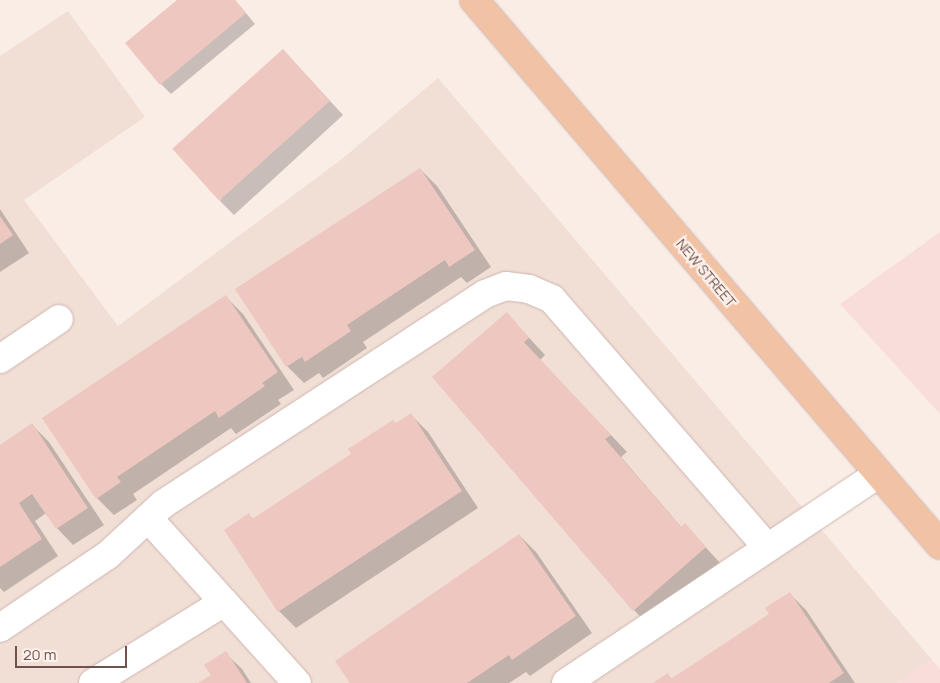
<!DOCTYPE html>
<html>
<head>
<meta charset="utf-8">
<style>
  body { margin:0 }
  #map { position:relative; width:940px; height:683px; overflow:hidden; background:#faede6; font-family:Manrope,sans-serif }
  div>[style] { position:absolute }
  .residential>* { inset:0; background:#f1ded5 }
  .commercial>* { inset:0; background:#f9dddb }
  .shadow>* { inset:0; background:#0003 }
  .building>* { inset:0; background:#edc7c0; transform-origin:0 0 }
  .roads { filter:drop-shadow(0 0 1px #cdb6b0) drop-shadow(0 0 1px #cdb6b0) }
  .minor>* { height:28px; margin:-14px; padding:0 14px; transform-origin:14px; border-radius:14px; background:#fff }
  .major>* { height:28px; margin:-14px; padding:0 14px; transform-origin:14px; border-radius:14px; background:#f2c2a5 }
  span { translate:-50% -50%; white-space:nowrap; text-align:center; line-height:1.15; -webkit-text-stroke:4.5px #fdf2ec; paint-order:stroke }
  .street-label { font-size:14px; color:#71514d }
  .scale { position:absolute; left:15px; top:646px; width:112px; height:22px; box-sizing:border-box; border:2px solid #71514d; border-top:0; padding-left:6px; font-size:15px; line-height:18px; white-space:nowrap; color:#71514d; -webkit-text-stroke:4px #fdf2ec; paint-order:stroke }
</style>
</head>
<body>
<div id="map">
  <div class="residential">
    <div style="clip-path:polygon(68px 11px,145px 117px,24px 200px,118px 326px,342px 159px,438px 78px,932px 660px,897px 683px,0 683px,0 56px)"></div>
  </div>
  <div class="commercial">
    <div style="clip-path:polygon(940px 232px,940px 414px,840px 304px)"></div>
    <div style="clip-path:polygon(932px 660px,940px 669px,940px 683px,897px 683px)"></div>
  </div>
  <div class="shadow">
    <div style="clip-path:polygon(179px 0,235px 0,255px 24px,171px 94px,161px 84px)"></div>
    <div style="clip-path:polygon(297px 65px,343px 115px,234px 215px,220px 201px)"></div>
    <div style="clip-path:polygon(420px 169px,437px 186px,491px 267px,467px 283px,461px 277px,363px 342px,367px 348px,323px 378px,319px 373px,304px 383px,287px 366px,236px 290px)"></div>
    <div style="clip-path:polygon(0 209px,29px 253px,0 272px)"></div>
    <div style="clip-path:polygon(226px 297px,243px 314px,294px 390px,278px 400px,281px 404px,236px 434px,231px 428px,133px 494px,137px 500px,114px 515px,97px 498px,44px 419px)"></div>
    <div style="clip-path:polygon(507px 314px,545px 355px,540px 360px,627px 452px,621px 457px,682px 528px,685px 525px,722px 565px,650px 627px,634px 610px)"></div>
    <div style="clip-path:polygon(411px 415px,428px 432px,478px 508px,296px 628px,279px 611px,249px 515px,254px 520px)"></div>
    <div style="clip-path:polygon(32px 425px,49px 442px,104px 525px,73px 545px,57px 528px,46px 513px,35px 521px,58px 556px,4px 592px,0 588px,0 446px)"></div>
    <div style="clip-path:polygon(519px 535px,536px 552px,592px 633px,530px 676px,526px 672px,509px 683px,351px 683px)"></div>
    <div style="clip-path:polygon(790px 594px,806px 610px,855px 683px,655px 683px,667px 675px,672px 679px,771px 614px)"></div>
    <div style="clip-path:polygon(225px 653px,242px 669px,251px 683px,201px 683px,212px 675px)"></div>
  </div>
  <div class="building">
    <div style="clip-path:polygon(177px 0,235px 0,246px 13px,160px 85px,125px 43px)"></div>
    <div style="left:283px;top:49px;width:70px;height:149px;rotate:48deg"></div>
    <div style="clip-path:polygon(420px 168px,475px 250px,449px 267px,445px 260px,347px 325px,351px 331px,305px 362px,302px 357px,286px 367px,235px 289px)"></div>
    <div style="clip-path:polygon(0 216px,13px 235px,0 244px)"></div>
    <div style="clip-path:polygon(226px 295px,278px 372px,262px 383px,265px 386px,219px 418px,215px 411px,117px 477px,121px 482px,96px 499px,42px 418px)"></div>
    <div style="clip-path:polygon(507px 312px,529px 338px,524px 342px,611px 435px,605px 439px,681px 527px,685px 523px,706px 547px,633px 611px,432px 377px)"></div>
    <div style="clip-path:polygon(411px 413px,462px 491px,278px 612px,224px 530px,249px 513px,252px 519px,351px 454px,348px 449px,393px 420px,396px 423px)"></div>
    <div style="clip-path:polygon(32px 423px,88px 508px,56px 529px,32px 494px,19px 503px,42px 539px,0 567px,0 445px)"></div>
    <div style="clip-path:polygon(519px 534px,576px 616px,512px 660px,509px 655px,467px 683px,350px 683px,335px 661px)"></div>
    <div style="clip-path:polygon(790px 592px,844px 673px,829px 683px,653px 683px,668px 673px,671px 679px,769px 614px,765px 608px)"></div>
    <div style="clip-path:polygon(226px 651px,247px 683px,198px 683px,211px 675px,204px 665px)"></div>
  </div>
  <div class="roads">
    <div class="minor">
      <div style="left:0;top:359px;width:71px;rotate:-34.1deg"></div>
      <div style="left:148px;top:518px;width:113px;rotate:47.9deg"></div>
      <div style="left:0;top:628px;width:130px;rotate:-34.1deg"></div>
      <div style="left:108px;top:555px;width:75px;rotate:-42.8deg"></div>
      <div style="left:163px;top:504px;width:384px;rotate:-33.1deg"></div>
      <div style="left:485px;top:294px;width:22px;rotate:-21deg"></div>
      <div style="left:506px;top:286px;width:23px;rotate:7deg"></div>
      <div style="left:529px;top:289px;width:25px;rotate:23deg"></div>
      <div style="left:552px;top:299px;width:328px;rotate:49.1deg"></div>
      <div style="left:93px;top:683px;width:154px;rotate:-31.7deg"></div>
      <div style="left:224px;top:602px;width:109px;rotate:48deg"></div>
      <div style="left:566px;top:683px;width:376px;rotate:-33.8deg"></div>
    </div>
    <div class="major">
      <div style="left:474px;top:0;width:717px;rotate:49.47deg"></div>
    </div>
  </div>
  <div class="street-label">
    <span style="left:706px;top:273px;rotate:50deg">NEW STREET</span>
  </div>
  <div class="scale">20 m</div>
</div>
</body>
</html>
